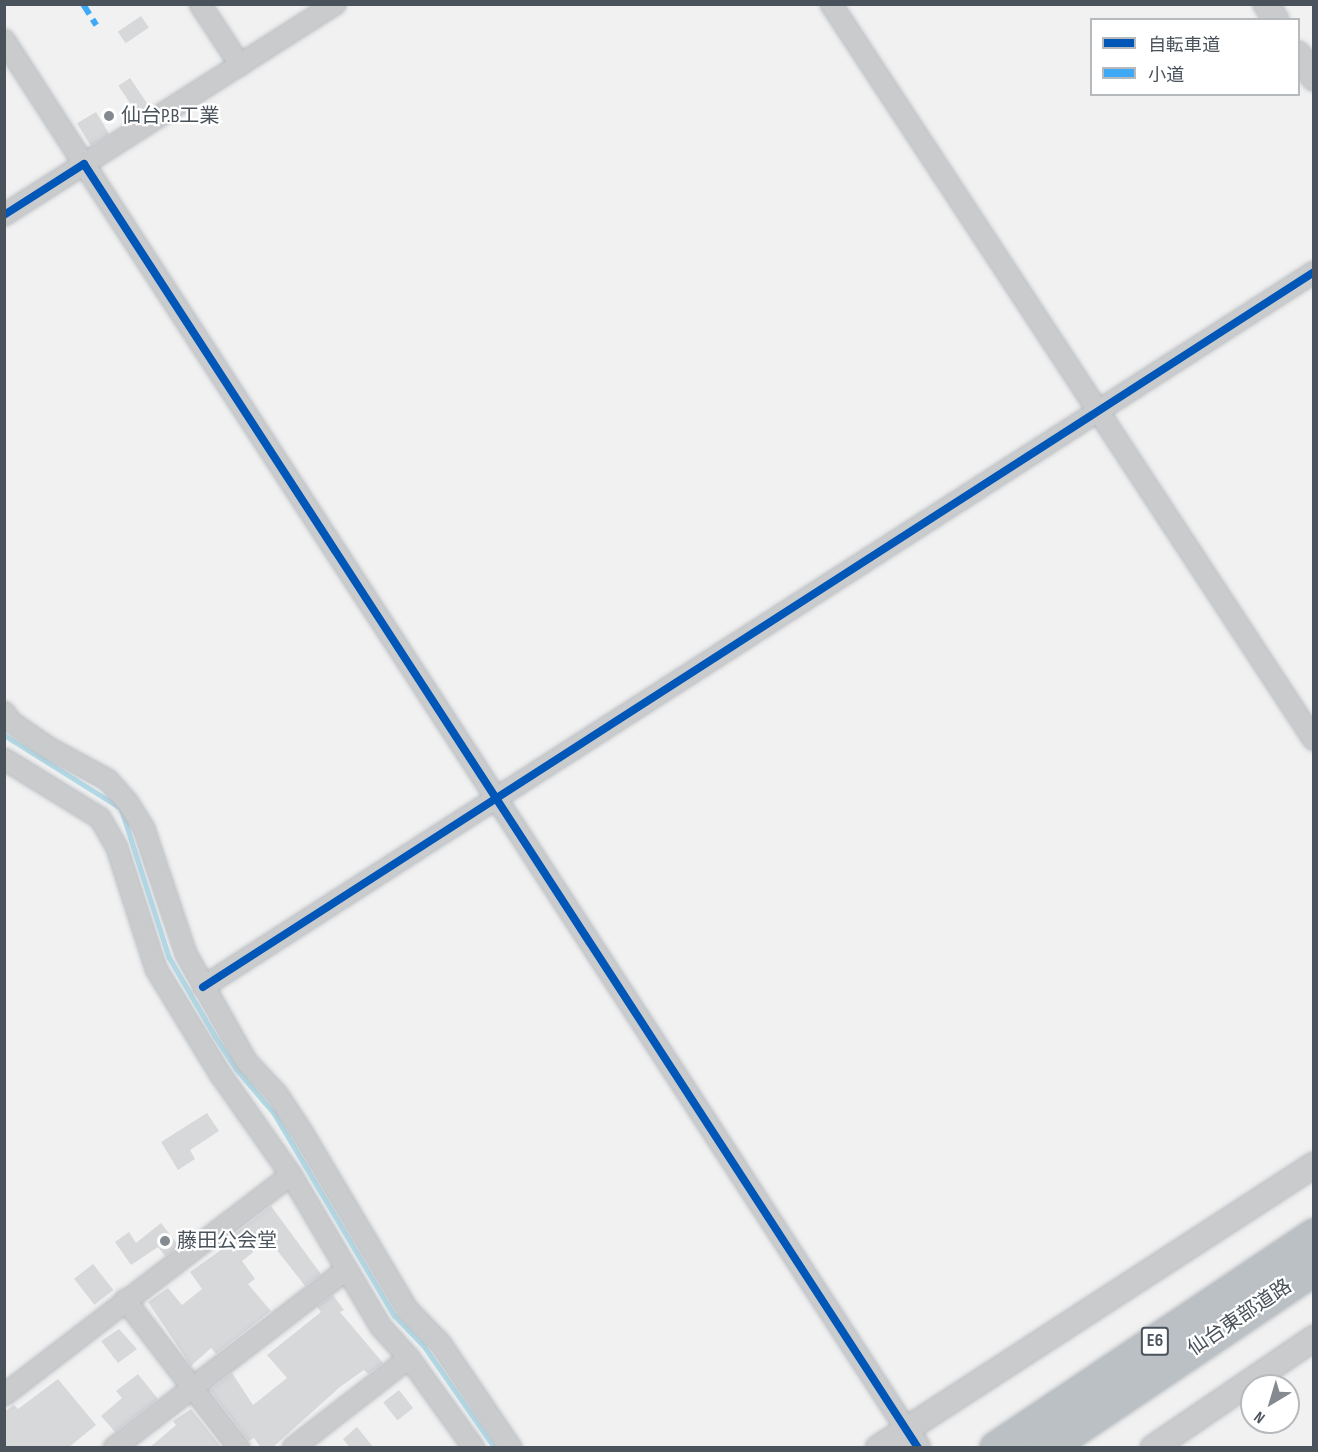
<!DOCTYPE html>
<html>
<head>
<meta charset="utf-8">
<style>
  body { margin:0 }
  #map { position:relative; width:1318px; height:1452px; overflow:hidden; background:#f1f1f1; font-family:"Sofia Sans Condensed","Noto Sans JP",sans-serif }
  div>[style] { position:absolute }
  .stream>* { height:4.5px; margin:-2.25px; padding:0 2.25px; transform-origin:2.25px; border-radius:2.25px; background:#b1d9e6 }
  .building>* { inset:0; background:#d7d8da; transform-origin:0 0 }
  .roads { filter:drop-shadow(0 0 2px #b7bbc0) drop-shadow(0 0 2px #b7bbc0) }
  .minor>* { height:20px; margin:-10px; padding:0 10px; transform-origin:10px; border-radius:10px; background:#c9cbcc }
  .tertiary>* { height:24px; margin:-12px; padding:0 12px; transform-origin:12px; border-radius:12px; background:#c9cbcc }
  .motorway>* { height:33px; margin:-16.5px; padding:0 16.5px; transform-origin:16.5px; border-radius:16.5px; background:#bbc0c4 }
  .quiet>* { height:6px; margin-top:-3px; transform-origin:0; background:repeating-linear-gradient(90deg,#3fa9f5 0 12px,transparent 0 18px) }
  .cycleway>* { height:8px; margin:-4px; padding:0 4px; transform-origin:4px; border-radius:4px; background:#0057b8 }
  .dots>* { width:16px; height:16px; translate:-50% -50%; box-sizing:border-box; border:3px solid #fff; border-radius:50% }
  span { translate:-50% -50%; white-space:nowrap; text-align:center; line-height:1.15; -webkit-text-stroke:4.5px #fff; paint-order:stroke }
  .shield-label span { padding:2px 4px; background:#fff; border:2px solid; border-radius:4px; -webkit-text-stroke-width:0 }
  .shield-label { font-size:18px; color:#4a525b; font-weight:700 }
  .poi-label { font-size:20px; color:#4a525b }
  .left { translate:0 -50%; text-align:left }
  .street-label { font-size:20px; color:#4a525b }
  .frame { position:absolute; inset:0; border:6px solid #4a525b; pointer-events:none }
  .legend { position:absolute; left:1090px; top:18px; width:210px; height:78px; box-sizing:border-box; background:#fff; border:2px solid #b7babd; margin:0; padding:8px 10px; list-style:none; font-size:18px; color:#4a525b }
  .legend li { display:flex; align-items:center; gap:12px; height:30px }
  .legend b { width:30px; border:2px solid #b7babd }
  .north { position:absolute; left:1240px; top:1374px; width:60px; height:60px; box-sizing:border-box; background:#fff; border:2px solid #b7babd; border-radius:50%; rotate:218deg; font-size:16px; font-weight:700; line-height:24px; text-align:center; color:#4a525b }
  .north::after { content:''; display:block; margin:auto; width:21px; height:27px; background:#848a90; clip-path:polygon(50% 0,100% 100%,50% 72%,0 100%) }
</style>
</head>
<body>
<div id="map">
  <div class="stream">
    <div style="left:4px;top:735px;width:138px;rotate:32deg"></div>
    <div style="left:121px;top:808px;width:157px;rotate:72.1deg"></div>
    <div style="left:169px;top:957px;width:91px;rotate:59.8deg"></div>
    <div style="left:215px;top:1036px;width:40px;rotate:57.1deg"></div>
    <div style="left:237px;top:1070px;width:57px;rotate:49.3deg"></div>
    <div style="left:274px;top:1113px;width:235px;rotate:59.3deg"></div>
    <div style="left:394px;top:1315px;width:43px;rotate:45.9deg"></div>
    <div style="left:424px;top:1346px;width:124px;rotate:55.2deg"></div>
  </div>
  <div class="building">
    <div style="left:141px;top:16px;width:14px;height:28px;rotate:56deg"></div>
    <div style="left:130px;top:78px;width:36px;height:14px;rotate:56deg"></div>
    <div style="left:96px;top:112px;width:26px;height:22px;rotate:59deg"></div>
    <div style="clip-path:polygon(207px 1113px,219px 1131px,190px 1150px,195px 1159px,178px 1170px,161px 1142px)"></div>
    <div style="clip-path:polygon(271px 1206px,321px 1274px,305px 1286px,269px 1240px,242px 1261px,255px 1279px,248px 1284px,271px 1311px,216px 1354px,211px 1348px,191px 1366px,148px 1302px,168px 1288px,182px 1305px,202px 1289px,190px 1272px,235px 1240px,232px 1236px)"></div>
    <div style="clip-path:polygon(161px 1223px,179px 1246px,165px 1256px,158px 1247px,131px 1265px,115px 1242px,129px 1232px,136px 1243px)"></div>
    <div style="left:93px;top:1264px;width:33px;height:24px;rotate:52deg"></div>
    <div style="clip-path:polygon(333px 1295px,344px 1310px,340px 1312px,383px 1363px,368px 1374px,364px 1370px,340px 1387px,272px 1448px,261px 1448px,254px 1438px,249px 1441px,210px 1390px,232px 1373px,253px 1405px,287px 1378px,267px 1355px,321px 1312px,317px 1307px)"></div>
    <div style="clip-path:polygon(119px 1329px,137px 1349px,118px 1363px,101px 1341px)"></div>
    <div style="clip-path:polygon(138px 1374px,158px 1399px,115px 1432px,101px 1416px,122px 1398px,116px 1391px)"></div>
    <div style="clip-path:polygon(58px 1379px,96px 1425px,68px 1448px,4px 1448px,4px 1412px,14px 1405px,18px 1409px)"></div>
    <div style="left:399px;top:1390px;width:23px;height:20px;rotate:52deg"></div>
    <div style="clip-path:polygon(191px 1409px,222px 1448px,149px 1448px,176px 1425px,173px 1421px)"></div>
    <div style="clip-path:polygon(357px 1427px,374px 1448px,350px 1448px,343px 1439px)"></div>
  </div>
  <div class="roads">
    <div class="minor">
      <div style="left:200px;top:4px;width:73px;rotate:56.7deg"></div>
      <div style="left:831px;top:4px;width:880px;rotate:56.73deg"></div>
      <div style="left:4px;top:40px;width:148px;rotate:57.2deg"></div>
      <div style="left:84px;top:164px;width:298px;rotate:-32.5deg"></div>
      <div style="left:4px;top:215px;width:95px;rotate:-32.5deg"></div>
      <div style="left:84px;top:164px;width:1509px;rotate:56.98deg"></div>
      <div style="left:4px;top:712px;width:12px;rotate:55deg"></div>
      <div style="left:11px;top:722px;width:46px;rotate:34.4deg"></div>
      <div style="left:49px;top:748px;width:67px;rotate:28.5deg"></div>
      <div style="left:108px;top:780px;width:30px;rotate:49deg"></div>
      <div style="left:128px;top:803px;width:31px;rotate:58deg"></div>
      <div style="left:144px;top:829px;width:132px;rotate:71.4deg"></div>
      <div style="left:186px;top:954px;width:123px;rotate:60.7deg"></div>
      <div style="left:246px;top:1061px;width:45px;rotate:46.8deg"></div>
      <div style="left:277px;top:1094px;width:45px;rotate:56.7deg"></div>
      <div style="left:302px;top:1132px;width:206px;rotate:59.3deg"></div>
      <div style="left:407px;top:1309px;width:47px;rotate:45.9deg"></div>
      <div style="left:440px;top:1343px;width:127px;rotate:55.9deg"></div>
      <div style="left:4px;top:759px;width:113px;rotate:31.6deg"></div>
      <div style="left:100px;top:818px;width:34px;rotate:60deg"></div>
      <div style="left:117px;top:848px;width:127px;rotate:72.1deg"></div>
      <div style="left:156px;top:969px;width:123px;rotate:58.6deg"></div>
      <div style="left:220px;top:1074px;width:123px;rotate:54.9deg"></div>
      <div style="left:203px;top:987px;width:1321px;rotate:-32.76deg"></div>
      <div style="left:125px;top:1300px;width:187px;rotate:52.4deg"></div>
      <div style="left:4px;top:1395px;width:362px;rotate:-37.5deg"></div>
      <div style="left:291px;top:1175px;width:177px;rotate:59.4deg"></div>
      <div style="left:381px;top:1327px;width:42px;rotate:47.9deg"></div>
      <div style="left:409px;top:1358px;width:111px;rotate:54.2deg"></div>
      <div style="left:114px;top:1448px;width:292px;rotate:-37.5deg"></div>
      <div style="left:293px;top:1448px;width:147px;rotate:-37.8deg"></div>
    </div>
    <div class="tertiary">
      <div style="left:1266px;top:4px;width:19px;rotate:58deg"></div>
      <div style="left:1298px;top:54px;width:29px;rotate:56deg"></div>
      <div style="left:906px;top:1429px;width:22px;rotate:58deg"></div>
      <div style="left:878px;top:1448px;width:520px;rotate:-32.99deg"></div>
      <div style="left:1153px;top:1448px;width:195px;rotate:-34.3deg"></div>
    </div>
    <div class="motorway">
      <div style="left:996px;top:1448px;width:383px;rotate:-33.8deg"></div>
      <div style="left:1046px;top:1448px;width:323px;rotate:-33.9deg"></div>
    </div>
  </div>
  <div class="quiet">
    <div style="left:83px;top:4px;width:25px;rotate:58deg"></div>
  </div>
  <div class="cycleway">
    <div style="left:4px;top:215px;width:95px;rotate:-32.5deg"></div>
    <div style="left:84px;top:164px;width:1531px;rotate:56.99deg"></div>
    <div style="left:203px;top:987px;width:1321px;rotate:-32.76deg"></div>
  </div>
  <div class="dots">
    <div style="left:109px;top:116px;background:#848a90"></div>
    <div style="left:165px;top:1241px;background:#848a90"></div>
  </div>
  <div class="shield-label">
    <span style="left:1155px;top:1341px">E6</span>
  </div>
  <div class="poi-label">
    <span class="left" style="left:121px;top:116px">仙台P.B工業</span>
    <span class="left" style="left:177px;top:1241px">藤田公会堂</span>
  </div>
  <div class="street-label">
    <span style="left:1240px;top:1318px;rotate:-34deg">仙台東部道路</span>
  </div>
  <div class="frame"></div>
  <ul class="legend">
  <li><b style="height:8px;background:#0057b8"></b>自転車道</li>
  <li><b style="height:8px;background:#3fa9f5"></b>小道</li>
  </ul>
  <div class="north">N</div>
</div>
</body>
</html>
